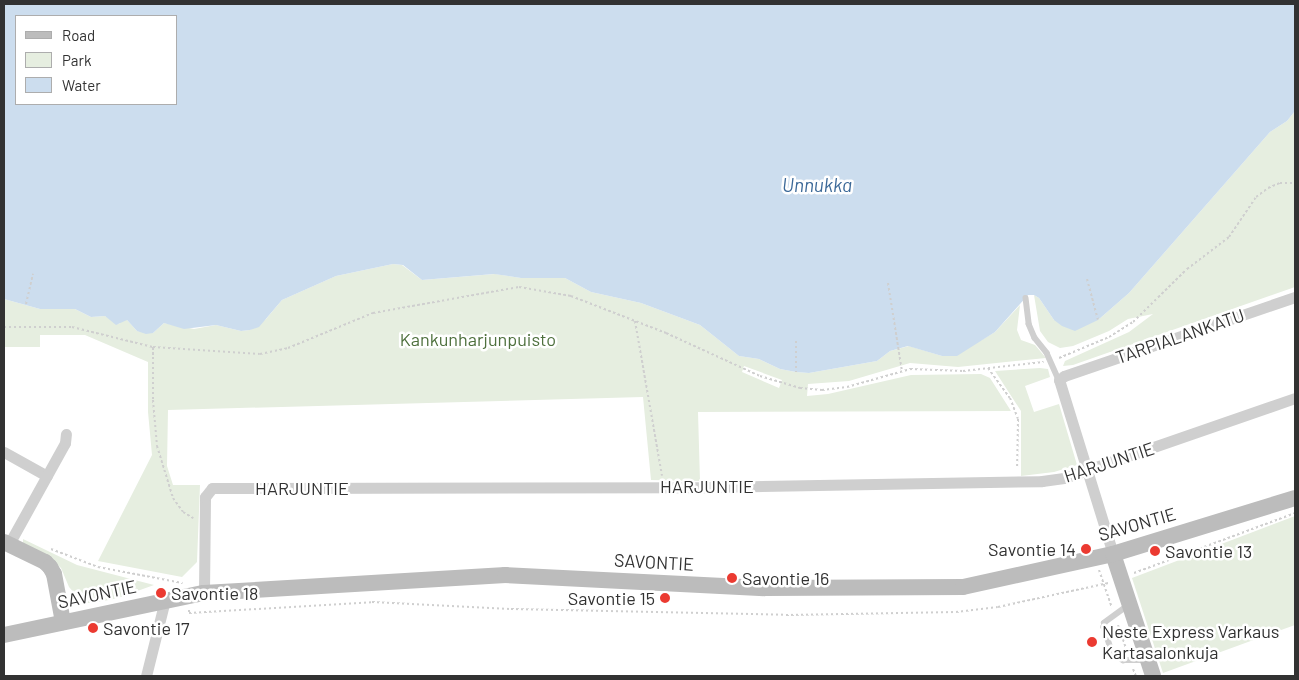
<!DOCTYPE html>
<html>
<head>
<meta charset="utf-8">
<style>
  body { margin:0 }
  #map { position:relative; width:1299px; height:680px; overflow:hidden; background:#fff; font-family:Barlow,sans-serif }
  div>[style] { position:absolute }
  .green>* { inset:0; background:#e6eee0 }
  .water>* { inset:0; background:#cde }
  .path>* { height:2px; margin-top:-1px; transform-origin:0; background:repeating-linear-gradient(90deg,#cfcfcf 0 2.5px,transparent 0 5px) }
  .lane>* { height:5.5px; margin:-2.75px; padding:0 2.75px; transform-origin:2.75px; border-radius:2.75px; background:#cfcfcf }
  .street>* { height:11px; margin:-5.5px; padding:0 5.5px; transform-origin:5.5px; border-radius:5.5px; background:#cfcfcf }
  .secondary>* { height:16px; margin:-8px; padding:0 8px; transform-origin:8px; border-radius:8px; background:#bcbcbc }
  .dots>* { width:14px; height:14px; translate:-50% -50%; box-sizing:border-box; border:2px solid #fff; border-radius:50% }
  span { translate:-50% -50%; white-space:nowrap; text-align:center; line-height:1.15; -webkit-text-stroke:5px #fff; paint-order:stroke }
  .street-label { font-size:18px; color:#323232 }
  .park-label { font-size:18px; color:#4e703d }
  .poi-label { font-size:18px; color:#323232 }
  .right { translate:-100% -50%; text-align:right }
  .left { translate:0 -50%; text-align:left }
  .water-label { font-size:19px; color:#3c6998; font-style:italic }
  .frame { position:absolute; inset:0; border:5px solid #323232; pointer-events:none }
  .legend { position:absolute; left:15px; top:15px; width:162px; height:90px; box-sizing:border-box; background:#fff; border:1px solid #adadad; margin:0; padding:6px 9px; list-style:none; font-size:15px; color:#323232 }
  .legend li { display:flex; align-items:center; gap:10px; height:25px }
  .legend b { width:25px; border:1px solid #adadad }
</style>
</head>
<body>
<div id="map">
  <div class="green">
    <div style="clip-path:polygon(1295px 111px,1295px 287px,1073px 365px,1063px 366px,1065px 361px,1129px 332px,1153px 314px,1128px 319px,1109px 331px,1073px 346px,1060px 348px,1048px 342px,1040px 331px,1034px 295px,1039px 298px,1054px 320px,1098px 320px,1129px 293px,1270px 132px,1287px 121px)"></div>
    <div style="clip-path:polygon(evenodd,393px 264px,402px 265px,422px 280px,495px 274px,521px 278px,565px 278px,591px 292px,641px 303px,700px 325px,739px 356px,759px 359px,780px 369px,796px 372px,809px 373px,877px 361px,890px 351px,909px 346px,942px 356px,980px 341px,995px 332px,1020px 305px,1017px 330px,1021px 340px,1035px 345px,1046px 358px,958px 367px,910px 363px,849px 381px,808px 384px,807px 396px,828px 394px,911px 375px,981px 374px,990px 378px,1011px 411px,698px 412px,700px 481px,651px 480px,643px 397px,168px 410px,167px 466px,173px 485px,200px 485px,197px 562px,182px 577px,98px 561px,152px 455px,148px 412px,148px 362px,85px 335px,40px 335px,40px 347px,4px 347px,4px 299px,40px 309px,75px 309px,91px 317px,105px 316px,119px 324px,123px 319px,127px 320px,137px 331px,153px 333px,164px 323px,194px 329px,216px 325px,241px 331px,250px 330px,266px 319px,282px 300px,336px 276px,393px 264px,744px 366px,782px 380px,779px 388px,742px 372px,744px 366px)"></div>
    <div style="clip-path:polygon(1040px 368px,1048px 369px,1050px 377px,1025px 386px,1034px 412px,1059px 404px,1077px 465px,1054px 472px,1021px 476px,1021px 411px,995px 371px)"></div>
    <div style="clip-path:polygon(1295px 516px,1295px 625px,1163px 673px,1132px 578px)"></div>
    <div style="clip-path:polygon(23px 539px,77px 565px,154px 585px,118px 598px,94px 603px,83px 603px,69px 587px,61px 568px,50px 558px,23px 543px)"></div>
  </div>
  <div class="water">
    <div style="clip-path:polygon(evenodd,4px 4px,1295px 4px,1295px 111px,1287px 121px,1270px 132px,1129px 293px,1098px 320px,1075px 331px,1062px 326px,1054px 320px,1039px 298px,1034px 295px,1028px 295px,995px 332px,957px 356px,942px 356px,908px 346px,890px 351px,877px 361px,809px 373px,796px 372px,780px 369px,759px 359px,739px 356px,700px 325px,641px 303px,591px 292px,565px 278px,521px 278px,494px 274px,422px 280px,403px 265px,393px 264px,336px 276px,282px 300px,259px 327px,250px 330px,241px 331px,216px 325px,184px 329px,164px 323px,153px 333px,146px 334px,137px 331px,127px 320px,116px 325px,105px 316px,91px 317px,75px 309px,40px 309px,4px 299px,4px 4px,16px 16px,176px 16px,176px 104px,16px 104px,16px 16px)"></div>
  </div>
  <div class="path">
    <div style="left:1087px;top:279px;width:42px;rotate:75deg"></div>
    <div style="left:888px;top:283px;width:89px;rotate:81deg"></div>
    <div style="left:26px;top:304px;width:31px;rotate:-77deg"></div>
    <div style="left:635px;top:321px;width:157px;rotate:80.1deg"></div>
    <div style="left:4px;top:327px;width:68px"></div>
    <div style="left:72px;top:327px;width:83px;rotate:13.9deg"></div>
    <div style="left:153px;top:347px;width:107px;rotate:3.7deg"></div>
    <div style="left:260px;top:354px;width:29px;rotate:-12deg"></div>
    <div style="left:288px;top:348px;width:92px;rotate:-22.4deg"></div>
    <div style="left:373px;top:313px;width:148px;rotate:-10.1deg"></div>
    <div style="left:519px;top:287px;width:53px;rotate:9.8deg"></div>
    <div style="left:571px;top:296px;width:102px;rotate:21.3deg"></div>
    <div style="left:666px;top:333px;width:103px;rotate:24.6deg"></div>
    <div style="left:760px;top:376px;width:42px;rotate:16.7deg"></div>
    <div style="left:800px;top:388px;width:22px;rotate:5deg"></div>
    <div style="left:822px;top:390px;width:25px;rotate:-7deg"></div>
    <div style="left:847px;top:387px;width:66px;rotate:-15.9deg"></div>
    <div style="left:910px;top:369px;width:53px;rotate:2.2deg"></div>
    <div style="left:963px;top:371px;width:81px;rotate:-6.4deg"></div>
    <div style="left:796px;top:341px;width:31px;rotate:90deg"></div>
    <div style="left:153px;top:347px;width:53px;rotate:90deg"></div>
    <div style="left:153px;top:400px;width:46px;rotate:85deg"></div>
    <div style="left:157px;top:446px;width:54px;rotate:72.9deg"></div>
    <div style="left:173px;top:498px;width:17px;rotate:54deg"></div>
    <div style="left:183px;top:512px;width:12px;rotate:31deg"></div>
    <div style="left:1059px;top:358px;width:54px;rotate:-22.8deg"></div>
    <div style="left:1109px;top:337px;width:28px;rotate:-32deg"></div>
    <div style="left:1133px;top:322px;width:76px;rotate:-44.5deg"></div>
    <div style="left:1187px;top:269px;width:53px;rotate:-37.3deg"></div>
    <div style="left:1229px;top:237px;width:48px;rotate:-56deg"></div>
    <div style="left:1256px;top:197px;width:15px;rotate:-37deg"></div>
    <div style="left:1268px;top:188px;width:13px;rotate:-23deg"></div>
    <div style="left:1280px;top:183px;width:15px"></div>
    <div style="left:988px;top:368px;width:37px;rotate:54deg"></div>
    <div style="left:1010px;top:398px;width:22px;rotate:69deg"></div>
    <div style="left:1018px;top:419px;width:50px;rotate:91.1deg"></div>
    <div style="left:51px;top:549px;width:50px;rotate:21deg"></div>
    <div style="left:98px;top:567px;width:86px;rotate:10.7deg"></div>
    <div style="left:1099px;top:570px;width:40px;rotate:71.1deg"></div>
    <div style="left:1134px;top:573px;width:172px;rotate:-20.4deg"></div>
    <div style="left:189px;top:610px;width:3px;rotate:90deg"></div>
    <div style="left:189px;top:613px;width:183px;rotate:-3.4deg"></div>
    <div style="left:372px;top:602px;width:139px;rotate:2.9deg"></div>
    <div style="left:511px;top:609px;width:275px;rotate:1.2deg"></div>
    <div style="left:786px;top:615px;width:170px;rotate:-1deg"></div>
    <div style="left:956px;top:612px;width:42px;rotate:-6.8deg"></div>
    <div style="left:998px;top:607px;width:113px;rotate:-12.3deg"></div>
    <div style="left:1118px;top:625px;width:28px;rotate:71deg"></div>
    <div style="left:1133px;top:669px;width:8px;rotate:67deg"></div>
  </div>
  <div class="lane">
    <div style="left:1026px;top:298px;width:26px;rotate:83deg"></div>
    <div style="left:1029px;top:324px;width:15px;rotate:67deg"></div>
    <div style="left:1035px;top:338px;width:19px;rotate:51deg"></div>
    <div style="left:1047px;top:353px;width:30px;rotate:66deg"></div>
    <div style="left:1128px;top:606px;width:29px;rotate:144deg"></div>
    <div style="left:1105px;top:623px;width:4px;rotate:104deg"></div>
    <div style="left:1104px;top:627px;width:26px;rotate:72deg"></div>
    <div style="left:1112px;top:652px;width:14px;rotate:36deg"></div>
    <div style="left:1123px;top:660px;width:22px"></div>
  </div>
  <div class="street">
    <div style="left:4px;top:452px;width:49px;rotate:29.2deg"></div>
    <div style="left:9px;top:544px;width:115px;rotate:-61deg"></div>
    <div style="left:65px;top:443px;width:9px;rotate:-84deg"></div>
    <div style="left:1113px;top:554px;width:182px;rotate:-107.2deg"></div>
    <div style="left:1059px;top:380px;width:6px;rotate:-39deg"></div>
    <div style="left:1064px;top:376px;width:244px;rotate:-18.9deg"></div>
    <div style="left:204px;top:593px;width:96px;rotate:-89.4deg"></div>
    <div style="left:205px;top:497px;width:11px;rotate:-52deg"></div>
    <div style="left:212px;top:488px;width:495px;rotate:-0.1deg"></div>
    <div style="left:707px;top:487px;width:335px;rotate:-1deg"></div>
    <div style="left:1042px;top:481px;width:22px;rotate:-8deg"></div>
    <div style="left:1064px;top:478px;width:244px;rotate:-19.1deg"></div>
    <div style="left:146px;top:676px;width:78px;rotate:-76deg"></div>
  </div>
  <div class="secondary">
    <div style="left:4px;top:542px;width:46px;rotate:26deg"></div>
    <div style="left:45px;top:562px;width:7px;rotate:45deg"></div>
    <div style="left:50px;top:567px;width:8px;rotate:60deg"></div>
    <div style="left:54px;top:574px;width:49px;rotate:79.4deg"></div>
    <div style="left:1113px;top:554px;width:128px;rotate:71.8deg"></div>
    <div style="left:4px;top:635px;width:204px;rotate:-11.9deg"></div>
    <div style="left:204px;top:593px;width:302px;rotate:-3.4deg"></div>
    <div style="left:505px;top:575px;width:260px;rotate:2.9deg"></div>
    <div style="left:765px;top:588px;width:198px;rotate:-0.3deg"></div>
    <div style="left:963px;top:587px;width:154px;rotate:-12.4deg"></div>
    <div style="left:1113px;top:554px;width:190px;rotate:-17.1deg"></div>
  </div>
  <div class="dots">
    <div style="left:1086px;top:549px;background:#eb3a31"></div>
    <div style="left:1155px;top:551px;background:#eb3a31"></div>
    <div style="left:732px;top:578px;background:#eb3a31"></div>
    <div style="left:161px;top:593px;background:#eb3a31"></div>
    <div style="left:665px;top:598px;background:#eb3a31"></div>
    <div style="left:93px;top:628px;background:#eb3a31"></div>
    <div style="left:1092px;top:642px;background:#eb3a31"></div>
  </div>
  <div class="street-label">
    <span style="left:1180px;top:336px;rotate:-19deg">TARPIALANKATU</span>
    <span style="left:1109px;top:462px;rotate:-18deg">HARJUNTIE</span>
    <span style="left:707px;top:486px">HARJUNTIE</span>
    <span style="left:302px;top:488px">HARJUNTIE</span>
    <span style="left:1137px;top:524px;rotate:-16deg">SAVONTIE</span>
    <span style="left:654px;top:562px;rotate:3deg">SAVONTIE</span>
    <span style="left:97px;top:594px;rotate:-12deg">SAVONTIE</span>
  </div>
  <div class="park-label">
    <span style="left:478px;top:339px">Kankunharjunpuisto</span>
  </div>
  <div class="poi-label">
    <span class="right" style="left:1076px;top:549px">Savontie 14</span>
    <span class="left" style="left:1165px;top:551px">Savontie 13</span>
    <span class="left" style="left:742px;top:578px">Savontie 16</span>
    <span class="left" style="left:171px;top:593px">Savontie 18</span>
    <span class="right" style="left:655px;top:598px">Savontie 15</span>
    <span class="left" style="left:103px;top:628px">Savontie 17</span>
    <span class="left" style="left:1102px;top:642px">Neste Express Varkaus<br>Kartasalonkuja</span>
  </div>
  <div class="water-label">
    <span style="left:817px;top:185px">Unnukka</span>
  </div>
  <div class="frame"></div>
  <ul class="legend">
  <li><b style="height:6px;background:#bcbcbc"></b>Road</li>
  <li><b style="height:14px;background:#e6eee0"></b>Park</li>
  <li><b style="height:14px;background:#cde"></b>Water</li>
  </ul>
</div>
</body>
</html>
